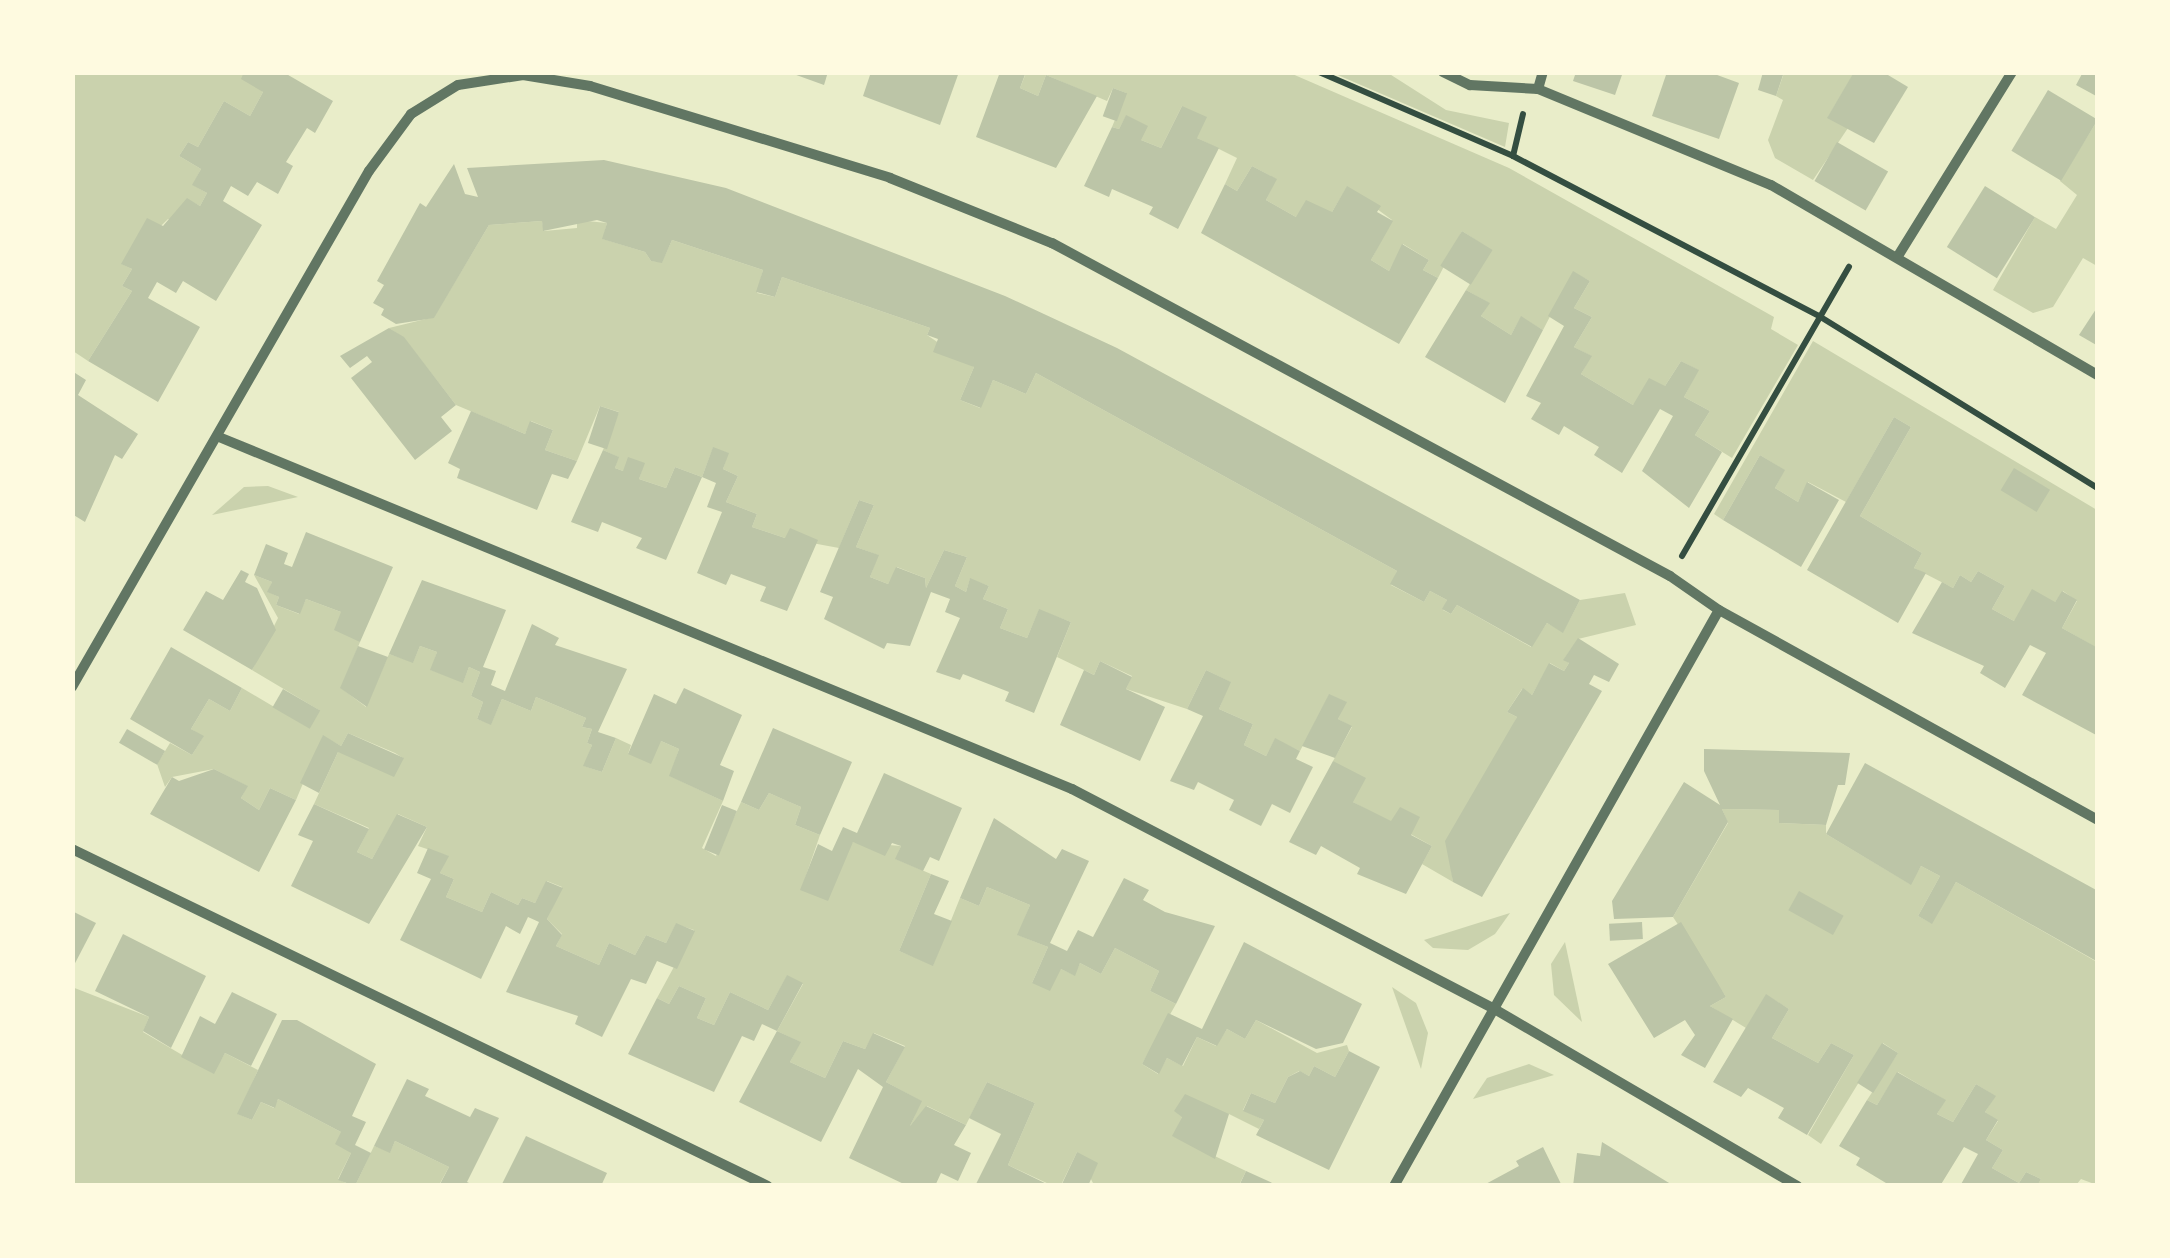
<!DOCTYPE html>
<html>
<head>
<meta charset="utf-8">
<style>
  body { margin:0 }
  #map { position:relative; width:2170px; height:1258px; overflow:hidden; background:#e9edc9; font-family:Inter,sans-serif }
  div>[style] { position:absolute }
  .green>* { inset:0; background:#cad2ad }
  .building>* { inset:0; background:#bcc5a7; transform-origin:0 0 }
  .path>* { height:6px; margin:-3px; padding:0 3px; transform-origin:3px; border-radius:3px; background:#344e41 }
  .minor>* { height:10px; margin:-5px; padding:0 5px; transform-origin:5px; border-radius:5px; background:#617663 }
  span { translate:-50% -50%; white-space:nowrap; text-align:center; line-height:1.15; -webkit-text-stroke:9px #fefae0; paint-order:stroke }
  .frame { position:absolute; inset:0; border:75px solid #fefae0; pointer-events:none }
</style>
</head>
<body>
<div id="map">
  <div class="green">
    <div style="clip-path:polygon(72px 73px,244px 73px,263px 92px,250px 116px,224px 101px,198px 147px,188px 142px,179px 156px,201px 169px,193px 185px,207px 193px,200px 206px,187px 199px,174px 221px,168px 219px,122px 264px,132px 269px,122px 286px,132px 291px,88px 361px,73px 351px)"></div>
    <div style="clip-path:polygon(1026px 73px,1290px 73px,1509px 168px,1774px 317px,1771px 329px,1798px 345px,1732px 458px,1695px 435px,1710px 411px,1684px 397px,1698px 370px,1681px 361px,1665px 386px,1633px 405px,1581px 374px,1591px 356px,1574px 347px,1592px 317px,1574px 308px,1590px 281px,1573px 272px,1543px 330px,1521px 317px,1511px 335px,1481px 316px,1489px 303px,1466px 290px,1491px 250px,1462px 231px,1438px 278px,1423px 270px,1429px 260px,1403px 244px,1389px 271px,1371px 260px,1392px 220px,1347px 187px,1332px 212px,1296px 217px,1266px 200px,1276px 179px,1252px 166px,1237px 191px,1225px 184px,1237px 158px,1197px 138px,1182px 106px,1161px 148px,1141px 140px,1126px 116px,1119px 129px,1112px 127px,1126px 93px,1113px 88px,1107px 101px,1046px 75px,1038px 96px,1020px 88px)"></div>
    <div style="clip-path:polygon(1333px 73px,1388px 73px,1446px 110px,1509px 123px,1505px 147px)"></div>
    <div style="clip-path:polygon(1784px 73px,1854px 73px,1828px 117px,1848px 128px,1813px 180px,1775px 158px,1768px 140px,1783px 100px,1776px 96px)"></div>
    <div style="clip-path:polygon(2097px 121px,2097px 266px,2083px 258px,2053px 307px,2033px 313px,1993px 290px,2035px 217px,2056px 229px,2077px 195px,2060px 181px)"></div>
    <div style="clip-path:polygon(577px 220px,607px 223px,603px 239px,645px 252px,651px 261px,662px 262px,672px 240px,763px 270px,757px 293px,775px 297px,782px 277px,930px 328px,927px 335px,974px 367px,960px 400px,980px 408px,993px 380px,1026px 394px,1036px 373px,1397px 571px,1391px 585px,1424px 602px,1430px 591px,1447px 600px,1443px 610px,1451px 614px,1457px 605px,1531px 647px,1547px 623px,1563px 632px,1580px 600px,1625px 593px,1636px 625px,1578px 639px,1564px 659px,1569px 663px,1564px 671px,1550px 663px,1532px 695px,1522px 689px,1507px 712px,1517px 717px,1450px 859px,1453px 882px,1422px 864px,1432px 846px,1353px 802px,1333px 761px,1352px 727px,1338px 719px,1346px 702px,1329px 695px,1300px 751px,1275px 739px,1266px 756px,1244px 745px,1253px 724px,1219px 709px,1230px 682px,1206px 670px,1187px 709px,1126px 689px,1132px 676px,1100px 661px,1094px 675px,1084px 670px,1057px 657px,1071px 622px,1039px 610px,1027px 638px,1000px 628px,1008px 609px,983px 599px,989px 586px,970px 579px,966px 592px,955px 586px,967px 557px,944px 550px,926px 588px,925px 578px,897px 567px,888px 584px,870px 577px,878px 555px,856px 547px,874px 505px,859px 500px,839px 548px,785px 538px,752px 527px,757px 514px,726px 502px,738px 476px,723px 469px,728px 453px,713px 448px,702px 477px,675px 467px,666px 488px,639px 479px,644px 463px,623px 471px,615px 468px,618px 457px,603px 450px,619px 412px,600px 406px,577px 461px,545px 450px,553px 430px,531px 421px,525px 434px,456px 405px,404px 338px,389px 328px,434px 317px,489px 225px,542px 221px,544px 231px,577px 228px)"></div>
    <div style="clip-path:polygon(1813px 341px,2097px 510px,2097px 648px,2062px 628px,2077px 601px,2063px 591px,2055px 602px,2014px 621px,1992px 609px,2005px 586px,1978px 571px,1971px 582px,1960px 575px,1953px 588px,1914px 568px,1922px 553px,1860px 516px,1911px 427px,1894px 417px,1846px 502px,1808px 482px,1798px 502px,1775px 488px,1784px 470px,1760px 455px,1723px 520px,1714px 514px)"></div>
    <div style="clip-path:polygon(268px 486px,298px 497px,212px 515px,244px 487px)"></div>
    <div style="clip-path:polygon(254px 575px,272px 582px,268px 592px,279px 597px,276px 605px,299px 614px,306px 599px,341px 612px,360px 642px,341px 688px,366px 707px,389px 654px,413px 662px,420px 646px,437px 652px,431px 670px,463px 682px,469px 667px,480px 672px,471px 696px,483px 702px,477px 719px,491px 724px,502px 699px,531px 711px,536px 697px,586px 718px,582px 727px,592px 729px,587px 743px,592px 745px,584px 766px,602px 772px,616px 738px,631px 745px,628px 754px,661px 741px,679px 749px,670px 776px,723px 801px,702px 848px,716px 856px,741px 802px,759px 810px,769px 793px,801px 807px,795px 825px,820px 835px,801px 890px,853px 842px,901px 846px,896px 859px,931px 874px,899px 951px,933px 965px,960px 898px,979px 906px,987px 887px,1030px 905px,1018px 935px,1048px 947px,1032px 983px,1061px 969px,1074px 975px,1080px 963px,1101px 974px,1115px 948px,1159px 971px,1150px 991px,1176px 1004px,1142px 1064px,1158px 1074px,1167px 1058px,1183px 1066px,1197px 1037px,1216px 1046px,1227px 1029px,1245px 1039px,1256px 1020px,1317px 1053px,1347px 1045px,1349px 1051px,1335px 1077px,1314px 1066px,1309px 1076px,1299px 1071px,1288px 1077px,1275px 1103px,1251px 1093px,1243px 1110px,1264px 1120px,1259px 1129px,1229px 1114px,1182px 1117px,1173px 1136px,1246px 1171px,1239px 1185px,1094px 1185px,1077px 1152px,1061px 1185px,1051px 1185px,1008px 1165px,1035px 1103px,987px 1082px,966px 1125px,927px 1106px,910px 1126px,921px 1101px,886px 1082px,905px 1046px,874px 1033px,865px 1049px,843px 1041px,825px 1078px,790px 1062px,800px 1042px,777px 1031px,803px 984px,787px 976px,768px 1010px,730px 992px,714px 1025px,697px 1018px,706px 998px,679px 986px,669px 1004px,657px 998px,694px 930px,676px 924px,666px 943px,646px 935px,635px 955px,609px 943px,599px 965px,556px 946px,562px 934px,547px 919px,562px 887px,547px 881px,535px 903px,522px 898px,518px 905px,491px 892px,482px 912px,446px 897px,454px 879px,440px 873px,448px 856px,418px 846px,427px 827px,398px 814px,372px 859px,357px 852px,369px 828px,314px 804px,338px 752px,403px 758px,395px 753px,348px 733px,341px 746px,323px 736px,296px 800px,270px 788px,259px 810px,241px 798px,247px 786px,214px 769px,172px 777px,165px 787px,157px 764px,170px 743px,192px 755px,203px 737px,191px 729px,209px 699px,230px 711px,242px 688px,308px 727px,319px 710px,252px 670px,278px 618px)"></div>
    <div style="clip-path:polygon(1722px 809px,1779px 810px,1779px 823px,1826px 825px,1826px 834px,1910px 884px,1921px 866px,1940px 876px,1918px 916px,1931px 923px,1956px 882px,2097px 962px,2097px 1185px,2081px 1179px,2076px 1185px,2037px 1185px,2041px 1179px,2026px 1172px,2019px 1183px,1992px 1168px,2003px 1150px,1986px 1140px,1998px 1121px,1985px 1112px,1995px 1096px,1976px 1084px,1953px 1122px,1937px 1114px,1945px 1100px,1898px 1072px,1877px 1105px,1867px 1100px,1898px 1053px,1883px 1043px,1821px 1144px,1808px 1135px,1854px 1055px,1831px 1043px,1818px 1063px,1772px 1038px,1789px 1009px,1766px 995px,1746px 1028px,1710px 1006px,1726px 997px,1673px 917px,1728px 823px)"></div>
    <div style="clip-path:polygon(1510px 913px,1495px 934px,1468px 950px,1433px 948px,1424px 940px)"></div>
    <div style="clip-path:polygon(1565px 942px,1582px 1022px,1554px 995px,1551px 964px)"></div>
    <div style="clip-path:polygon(72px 987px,149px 1017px,143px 1032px,213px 1073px,225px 1053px,258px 1070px,238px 1114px,252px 1120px,261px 1102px,274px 1108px,278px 1099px,341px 1132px,351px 1153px,338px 1179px,350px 1185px,73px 1185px)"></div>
    <div style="clip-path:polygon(1392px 987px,1416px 1003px,1428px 1033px,1421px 1069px)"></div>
    <div style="clip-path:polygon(1529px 1064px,1554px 1075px,1473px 1099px,1487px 1078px)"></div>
    <div style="clip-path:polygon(395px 1141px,449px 1167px,439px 1185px,355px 1186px,374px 1146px,390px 1152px)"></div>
  </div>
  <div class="building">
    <div style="clip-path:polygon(244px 72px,283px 72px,333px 101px,315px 133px,307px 128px,286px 162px,293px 166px,278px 194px,257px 182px,248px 196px,231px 186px,223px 201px,262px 225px,216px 301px,183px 281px,176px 293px,157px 282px,148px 298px,200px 327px,158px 402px,88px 361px,132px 291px,122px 286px,132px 269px,121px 264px,147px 218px,163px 226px,187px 198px,200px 206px,207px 193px,192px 185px,201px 169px,179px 156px,188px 142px,198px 147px,224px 101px,250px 116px,263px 92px,241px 79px)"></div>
    <div style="clip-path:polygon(788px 72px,828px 72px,824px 85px)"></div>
    <div style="clip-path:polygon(871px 72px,959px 72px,940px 125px,863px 96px)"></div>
    <div style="clip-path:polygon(1000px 72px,1026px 72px,1020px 88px,1038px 96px,1046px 75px,1097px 96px,1056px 168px,976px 137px)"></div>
    <div style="clip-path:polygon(1576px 72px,1623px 72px,1615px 95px,1573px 81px)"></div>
    <div style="clip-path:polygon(1667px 72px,1709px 72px,1739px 83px,1719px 139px,1652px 116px)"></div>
    <div style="clip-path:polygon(1763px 72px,1784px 72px,1776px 96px,1758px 90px)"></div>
    <div style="clip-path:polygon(1854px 72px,1883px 72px,1908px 87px,1874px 143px,1827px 118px)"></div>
    <div style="clip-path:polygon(2083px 72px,2098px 72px,2098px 97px,2076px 85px)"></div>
    <div style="left:1113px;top:88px;width:15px;height:30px;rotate:20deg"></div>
    <div style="left:2048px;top:90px;width:58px;height:71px;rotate:31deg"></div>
    <div style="clip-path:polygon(1182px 106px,1207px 117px,1197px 138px,1219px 148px,1178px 229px,1149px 214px,1153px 207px,1112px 189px,1109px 197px,1084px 186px,1112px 127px,1119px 129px,1126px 115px,1148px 126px,1141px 140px,1161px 148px)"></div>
    <div style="left:1837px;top:142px;width:59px;height:45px;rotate:30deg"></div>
    <div style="clip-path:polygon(604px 160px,726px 188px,1005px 296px,1117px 348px,1580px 600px,1563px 633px,1547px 623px,1532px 647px,1457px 605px,1451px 614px,1442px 609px,1447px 600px,1430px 591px,1424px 602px,1390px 584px,1397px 571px,1036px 373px,1026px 394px,993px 380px,981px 408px,960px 400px,974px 367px,933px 352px,938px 339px,927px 335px,930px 328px,782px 277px,775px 297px,756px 292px,763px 270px,672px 240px,662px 263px,651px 261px,645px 252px,602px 239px,607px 223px,597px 220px,543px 231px,542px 221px,489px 225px,434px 318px,396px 324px,381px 315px,384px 309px,373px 303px,384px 285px,377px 281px,420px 203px,426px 207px,454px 164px,465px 194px,478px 197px,467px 168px)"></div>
    <div style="clip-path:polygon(1252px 166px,1277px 179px,1266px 200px,1296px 217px,1306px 200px,1332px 212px,1347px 186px,1381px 206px,1377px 212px,1393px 221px,1371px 260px,1389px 271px,1402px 244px,1429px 260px,1423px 270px,1438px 278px,1399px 344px,1201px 233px,1225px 184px,1237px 191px)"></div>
    <div style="left:1985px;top:186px;width:59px;height:72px;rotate:32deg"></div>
    <div style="left:1462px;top:231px;width:36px;height:41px;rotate:32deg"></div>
    <div style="clip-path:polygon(1573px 271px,1590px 281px,1574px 308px,1592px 317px,1574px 347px,1592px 356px,1581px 374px,1633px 405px,1649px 378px,1665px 386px,1681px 361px,1699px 370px,1684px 397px,1710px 411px,1695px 435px,1722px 452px,1689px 508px,1642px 471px,1673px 416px,1660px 409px,1622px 473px,1594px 455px,1599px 447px,1582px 437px,1564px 426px,1559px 435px,1531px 419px,1541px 403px,1526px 396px,1564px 326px,1548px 316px)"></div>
    <div style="clip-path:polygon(1466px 290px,1490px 303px,1481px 316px,1511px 335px,1521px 316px,1543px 330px,1505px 403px,1425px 357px)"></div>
    <div style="clip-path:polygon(2098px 306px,2098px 346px,2079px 335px)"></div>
    <div style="clip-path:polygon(389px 328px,404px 337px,456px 405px,441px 417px,452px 431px,415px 460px,351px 378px,372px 362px,367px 356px,350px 368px,340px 356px)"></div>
    <div style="clip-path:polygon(72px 371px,86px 380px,78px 395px,138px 434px,122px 459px,115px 455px,85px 522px,72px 514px)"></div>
    <div style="left:600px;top:406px;width:20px;height:39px;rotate:18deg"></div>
    <div style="clip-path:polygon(471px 411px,525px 434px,530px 421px,553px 430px,545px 450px,577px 461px,568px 479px,552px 474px,537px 510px,457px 478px,460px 469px,448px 463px)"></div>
    <div style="clip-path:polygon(1894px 417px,1911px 427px,1860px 516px,1922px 553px,1914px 568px,1926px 573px,1898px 623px,1807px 570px)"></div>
    <div style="clip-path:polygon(713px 447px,729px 453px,723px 469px,738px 476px,726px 502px,757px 514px,752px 527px,785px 538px,790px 528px,818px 540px,787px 611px,760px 601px,766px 587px,731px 574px,726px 585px,697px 573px,722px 512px,707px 507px,716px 483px,702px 477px)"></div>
    <div style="clip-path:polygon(603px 450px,619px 457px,615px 468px,623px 471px,628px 457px,645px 463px,639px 479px,666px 488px,675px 467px,702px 477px,666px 560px,636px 548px,642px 538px,602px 522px,598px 532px,571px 522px)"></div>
    <div style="clip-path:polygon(1760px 455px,1785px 470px,1775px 488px,1798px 502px,1807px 482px,1839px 500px,1801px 567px,1723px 520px)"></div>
    <div style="left:2014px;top:468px;width:42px;height:26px;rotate:31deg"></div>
    <div style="clip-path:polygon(859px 500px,874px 505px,856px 547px,879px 555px,870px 577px,888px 584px,896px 567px,925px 578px,926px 588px,944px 550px,967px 557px,955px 586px,966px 592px,970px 578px,989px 586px,983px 599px,1008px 609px,1000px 628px,1027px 638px,1039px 609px,1071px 622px,1034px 713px,1005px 701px,1009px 692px,963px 674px,960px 680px,936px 672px,960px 618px,945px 612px,950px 599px,931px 592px,910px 646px,887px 643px,884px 649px,824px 619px,833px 597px,820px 592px)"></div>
    <div style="clip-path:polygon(306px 532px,393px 567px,360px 642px,334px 630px,341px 612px,306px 599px,300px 614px,276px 605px,279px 597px,267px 592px,272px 582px,254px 575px,266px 544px,288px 553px,284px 564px,292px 567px)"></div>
    <div style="clip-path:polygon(241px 570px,249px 574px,245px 582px,257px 588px,276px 630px,252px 670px,183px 630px,206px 591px,223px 600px)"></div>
    <div style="clip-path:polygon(1978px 571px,2005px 586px,1992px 609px,2014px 621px,2032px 589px,2055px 602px,2062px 591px,2077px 600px,2062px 628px,2098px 648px,2098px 736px,2022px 695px,2046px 653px,2030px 645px,2005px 688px,1980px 673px,1984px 666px,1912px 633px,1942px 582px,1953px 588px,1960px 575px,1971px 582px)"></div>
    <div style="clip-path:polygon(422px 580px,506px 610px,483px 667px,496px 671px,491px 685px,505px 691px,532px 624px,559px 638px,555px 645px,627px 669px,598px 732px,616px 738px,602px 772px,583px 766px,592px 745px,587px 743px,592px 729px,582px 727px,586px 718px,536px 697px,531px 711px,502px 699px,491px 725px,477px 719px,483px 702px,471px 696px,480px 672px,469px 667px,463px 683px,430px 670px,437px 652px,420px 646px,413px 663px,389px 654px)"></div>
    <div style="clip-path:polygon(1578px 638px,1619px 664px,1609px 682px,1594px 675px,1589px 684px,1602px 691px,1482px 897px,1453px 882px,1445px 841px,1517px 717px,1507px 712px,1523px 688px,1532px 695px,1549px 663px,1564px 671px,1569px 663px,1563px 660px)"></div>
    <div style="clip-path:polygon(358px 646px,388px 657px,367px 707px,340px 688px)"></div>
    <div style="clip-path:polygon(171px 647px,242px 688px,230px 711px,209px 699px,191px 729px,204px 736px,192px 755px,130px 719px)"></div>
    <div style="clip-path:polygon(1100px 661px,1132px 677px,1126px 689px,1165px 707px,1140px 761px,1060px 725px,1084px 670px,1094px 675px)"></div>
    <div style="clip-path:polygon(1206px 670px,1231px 682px,1219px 709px,1253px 724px,1244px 745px,1266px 756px,1275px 738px,1300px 751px,1296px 759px,1313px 767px,1290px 813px,1272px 804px,1261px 826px,1229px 810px,1234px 800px,1198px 782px,1194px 790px,1170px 781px,1203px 716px,1187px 709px)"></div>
    <div style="clip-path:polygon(684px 688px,742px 715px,720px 765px,734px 771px,723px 801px,669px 776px,679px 749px,661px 741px,651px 764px,628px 754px,654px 694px,676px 704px)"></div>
    <div style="left:283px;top:689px;width:43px;height:21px;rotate:30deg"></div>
    <div style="clip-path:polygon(1329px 694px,1347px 702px,1338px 719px,1352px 726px,1335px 758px,1302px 746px)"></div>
    <div style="clip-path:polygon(773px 728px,852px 762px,820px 835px,795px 825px,801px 807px,787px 801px,769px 793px,759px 810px,741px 802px)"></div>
    <div style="left:127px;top:729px;width:44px;height:16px;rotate:30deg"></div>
    <div style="clip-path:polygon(348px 733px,404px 758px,394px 777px,338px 752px,319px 793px,300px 783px,323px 735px,341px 746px)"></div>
    <div style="clip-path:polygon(1704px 749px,1850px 753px,1845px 785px,1838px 785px,1826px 825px,1779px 823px,1779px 810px,1722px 809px,1728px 822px,1673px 917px,1614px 919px,1612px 901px,1684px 782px,1720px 805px,1704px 771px)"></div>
    <div style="clip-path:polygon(1333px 761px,1366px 778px,1353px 802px,1391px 821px,1400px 807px,1420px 817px,1411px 835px,1432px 846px,1406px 894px,1357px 874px,1360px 868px,1321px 846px,1316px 855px,1289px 842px)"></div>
    <div style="clip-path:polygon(1865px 763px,2098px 891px,2098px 962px,1956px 882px,1932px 924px,1918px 916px,1940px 876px,1921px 866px,1911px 885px,1826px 834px)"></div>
    <div style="clip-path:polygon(214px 769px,248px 786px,241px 798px,259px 810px,270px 788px,296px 800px,259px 872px,150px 814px,172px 777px,179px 781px)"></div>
    <div style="clip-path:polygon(884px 773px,962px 808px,939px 861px,930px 857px,923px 871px,895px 859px,901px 846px,892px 843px,885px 856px,853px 842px,828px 901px,800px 890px,818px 844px,832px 851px,843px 827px,857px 833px)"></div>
    <div style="clip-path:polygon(314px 804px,369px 829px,357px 852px,372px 859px,397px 814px,427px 827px,369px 924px,291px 886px,313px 841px,298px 835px)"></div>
    <div style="left:722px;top:805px;width:16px;height:48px;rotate:22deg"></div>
    <div style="clip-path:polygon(994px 818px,1056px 859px,1062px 849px,1089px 861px,1050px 943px,1067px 951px,1078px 930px,1093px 937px,1124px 878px,1149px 890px,1143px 900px,1165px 912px,1215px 926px,1176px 1004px,1150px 991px,1159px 971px,1115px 948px,1101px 974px,1080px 963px,1075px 976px,1061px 969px,1050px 991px,1032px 983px,1048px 947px,1017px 935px,1030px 905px,987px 887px,979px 906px,960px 898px)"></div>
    <div style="clip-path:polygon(428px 848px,449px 856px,440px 873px,454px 879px,446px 897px,482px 912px,491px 892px,518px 905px,522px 898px,535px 903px,546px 881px,563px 888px,547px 919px,562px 935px,556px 946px,599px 965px,609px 943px,635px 955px,646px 935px,666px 943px,676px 923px,695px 931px,677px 969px,657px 961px,646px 984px,631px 979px,602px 1037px,575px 1024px,578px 1016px,506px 992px,539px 922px,528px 917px,520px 934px,506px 926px,481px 979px,400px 940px,431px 879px,417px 873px)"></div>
    <div style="clip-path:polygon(931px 874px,949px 881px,934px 914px,952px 921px,933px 966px,899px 951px)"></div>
    <div style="left:1799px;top:891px;width:51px;height:22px;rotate:29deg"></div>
    <div style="clip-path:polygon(72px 911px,96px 923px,72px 969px)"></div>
    <div style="left:1642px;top:922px;width:17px;height:33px;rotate:87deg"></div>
    <div style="clip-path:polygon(1681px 922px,1726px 997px,1710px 1006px,1733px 1019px,1705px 1068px,1681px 1055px,1695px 1035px,1685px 1020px,1654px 1038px,1608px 964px)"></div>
    <div style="clip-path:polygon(123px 934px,206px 976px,171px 1048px,143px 1031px,149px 1017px,95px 991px)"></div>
    <div style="clip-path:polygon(1244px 942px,1362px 1004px,1343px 1043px,1316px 1049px,1256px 1020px,1245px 1039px,1227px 1029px,1217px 1046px,1197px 1037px,1182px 1066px,1167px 1058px,1159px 1074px,1142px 1064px,1168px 1013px,1202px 1029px)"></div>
    <div style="clip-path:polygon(787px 975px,803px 983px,777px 1031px,762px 1024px,754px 1041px,742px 1036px,714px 1092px,628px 1054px,657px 998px,669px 1004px,679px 986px,706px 998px,697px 1018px,714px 1025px,730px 992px,768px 1010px)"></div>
    <div style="clip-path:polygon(232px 992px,277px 1014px,251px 1066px,225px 1053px,214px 1074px,181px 1057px,200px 1016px,215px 1024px)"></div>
    <div style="clip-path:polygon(1766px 994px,1789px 1009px,1772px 1038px,1818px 1063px,1831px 1043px,1854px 1055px,1807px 1135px,1778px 1118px,1784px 1108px,1748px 1088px,1741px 1097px,1713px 1082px)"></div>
    <div style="clip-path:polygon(282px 1020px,297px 1020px,376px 1064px,352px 1116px,366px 1122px,355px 1145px,371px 1153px,355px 1186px,338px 1180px,351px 1153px,335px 1144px,341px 1132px,278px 1099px,275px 1108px,261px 1102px,252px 1120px,237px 1114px)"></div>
    <div style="clip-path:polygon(777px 1031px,801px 1042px,790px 1062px,825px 1078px,843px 1041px,865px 1049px,873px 1033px,905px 1047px,886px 1082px,922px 1101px,910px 1126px,926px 1106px,966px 1125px,954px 1145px,971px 1153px,958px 1181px,941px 1173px,935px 1186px,908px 1186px,849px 1158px,883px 1087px,858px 1069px,821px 1142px,739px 1102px)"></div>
    <div style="left:1882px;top:1043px;width:19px;height:47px;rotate:32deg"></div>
    <div style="clip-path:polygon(1349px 1051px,1380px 1067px,1329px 1170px,1256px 1135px,1264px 1120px,1243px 1111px,1251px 1093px,1275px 1103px,1288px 1077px,1300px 1071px,1309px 1076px,1314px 1066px,1335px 1077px)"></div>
    <div style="clip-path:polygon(1897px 1072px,1946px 1100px,1937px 1114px,1953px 1122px,1976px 1084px,1996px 1096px,1985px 1112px,1998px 1120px,1986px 1140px,2003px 1150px,1992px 1168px,2019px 1183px,2026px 1172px,2041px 1179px,2037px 1186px,1960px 1186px,1978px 1154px,1964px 1147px,1940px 1186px,1891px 1186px,1856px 1165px,1860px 1158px,1839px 1146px,1867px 1100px,1877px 1105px)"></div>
    <div style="clip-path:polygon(407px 1079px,429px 1089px,425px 1096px,470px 1117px,475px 1108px,499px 1118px,467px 1182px,475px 1186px,439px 1186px,449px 1167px,395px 1141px,390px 1153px,374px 1146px)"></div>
    <div style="clip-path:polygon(987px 1082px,1035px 1103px,1008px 1165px,1051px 1186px,975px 1186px,1001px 1134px,969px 1118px)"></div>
    <div style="clip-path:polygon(1185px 1094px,1229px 1114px,1215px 1159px,1172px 1136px,1182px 1117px,1174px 1111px)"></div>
    <div style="clip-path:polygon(526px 1136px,607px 1173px,601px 1186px,501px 1186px)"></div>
    <div style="clip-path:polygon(1602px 1142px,1674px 1186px,1573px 1186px,1577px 1153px,1600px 1156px)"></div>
    <div style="clip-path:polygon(1543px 1147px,1562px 1186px,1482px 1186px,1519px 1166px,1516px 1161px)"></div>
    <div style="clip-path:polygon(1077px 1152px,1098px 1163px,1088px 1186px,1061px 1186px)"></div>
    <div style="clip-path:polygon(1246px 1171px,1279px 1186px,1239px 1186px)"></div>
  </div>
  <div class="path">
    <div style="left:1319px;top:72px;width:211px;rotate:23.4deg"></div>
    <div style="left:1513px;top:156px;width:345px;rotate:27.6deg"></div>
    <div style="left:1819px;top:316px;width:328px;rotate:31.7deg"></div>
    <div style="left:1513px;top:156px;width:43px;rotate:-76.6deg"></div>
    <div style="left:1682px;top:556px;width:334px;rotate:-60deg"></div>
  </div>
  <div class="minor">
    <div style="left:1443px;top:72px;width:30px;rotate:26deg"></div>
    <div style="left:1470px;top:85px;width:68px;rotate:3.4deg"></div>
    <div style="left:1538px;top:89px;width:252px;rotate:22.4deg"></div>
    <div style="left:1771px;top:185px;width:378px;rotate:30.2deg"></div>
    <div style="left:1538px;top:89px;width:18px;rotate:-74deg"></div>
    <div style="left:1898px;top:256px;width:216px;rotate:-58.2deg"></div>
    <div style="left:219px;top:437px;width:923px;rotate:22.42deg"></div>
    <div style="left:1072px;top:789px;width:472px;rotate:27.5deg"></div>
    <div style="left:1491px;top:1007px;width:355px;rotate:30.3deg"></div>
    <div style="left:72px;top:687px;width:595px;rotate:-60.08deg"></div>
    <div style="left:369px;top:171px;width:71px;rotate:-53.6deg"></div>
    <div style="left:411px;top:114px;width:55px;rotate:-31.7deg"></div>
    <div style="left:458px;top:85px;width:66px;rotate:-8.7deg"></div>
    <div style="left:523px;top:75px;width:68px;rotate:9.3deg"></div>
    <div style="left:590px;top:86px;width:314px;rotate:17deg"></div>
    <div style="left:890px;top:178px;width:175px;rotate:21.9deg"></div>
    <div style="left:1052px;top:243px;width:702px;rotate:28.32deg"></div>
    <div style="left:1670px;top:576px;width:60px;rotate:34.8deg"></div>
    <div style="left:1719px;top:610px;width:433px;rotate:29deg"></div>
    <div style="left:72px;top:849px;width:773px;rotate:25.84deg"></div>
    <div style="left:1394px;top:1186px;width:661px;rotate:-60.57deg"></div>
  </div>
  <div class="frame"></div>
</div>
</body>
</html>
